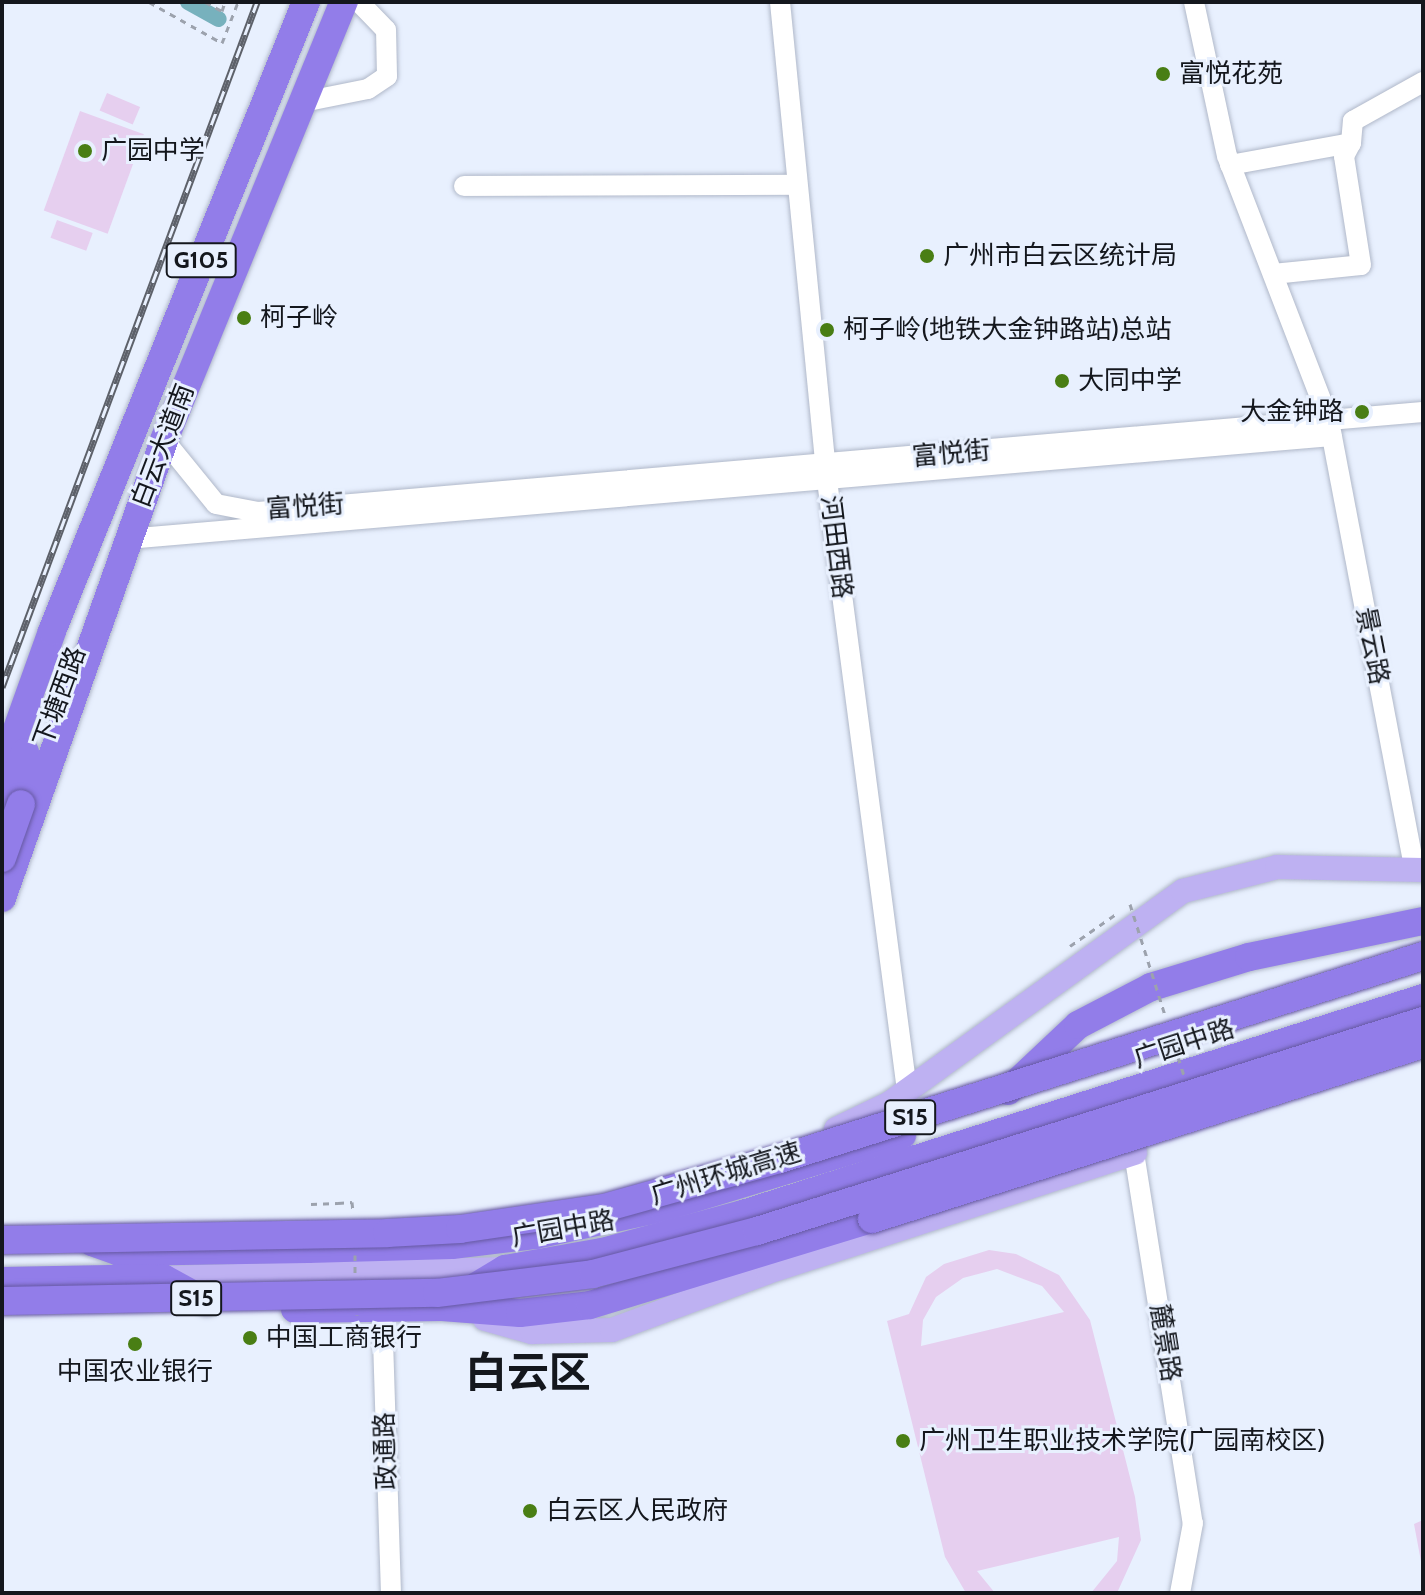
<!DOCTYPE html>
<html>
<head>
<meta charset="utf-8">
<style>
  body { margin:0 }
  #map { position:relative; width:1425px; height:1595px; overflow:hidden; background:#e8f0fe; font-family:Cabin,"Noto Sans SC",sans-serif }
  div>[style] { position:absolute }
  .green>* { inset:0; background:#e6cfef; transform-origin:0 0 }
  .canal>* { height:16px; margin:-8px; padding:0 8px; transform-origin:8px; border-radius:8px; background:#77b1bd }
  .path>* { height:3px; margin-top:-1.5px; transform-origin:0; background:repeating-linear-gradient(90deg,#9ca2ad 0 6px,transparent 0 12px) }
  .roads { filter:drop-shadow(0 0 2px #b0b8c9) drop-shadow(0 0 2px #b0b8c9) }
  .minor>* { height:20px; margin:-10px; padding:0 10px; transform-origin:10px; border-radius:10px; background:#fff }
  .major>* { height:24px; margin:-12px; padding:0 12px; transform-origin:12px; border-radius:12px; background:#beb1f2 }
  .highway>* { height:28px; margin:-14px; padding:0 14px; transform-origin:14px; border-radius:14px; background:#927de9 }
  .rail>* { height:7px; margin-top:-3.5px; transform-origin:0; background:repeating-linear-gradient(90deg,#e8f0fe 0 12px,#5d616a 0 24px); box-sizing:border-box; border-block:2px solid #5d616a }
  .path-bridge>* { height:3px; margin-top:-1.5px; transform-origin:0; background:repeating-linear-gradient(90deg,#9ca2ad 0 6px,transparent 0 12px) }
  .bridges { filter:drop-shadow(0 0 2px #6659a2) drop-shadow(0 0 2px #6659a2) }
  .highway-bridge>* { height:28px; margin:-14px; padding:0 14px; transform-origin:14px; border-radius:14px; background:#927de9 }
  .dots>* { width:22px; height:22px; translate:-50% -50%; box-sizing:border-box; border:4px solid #e8f0fe; border-radius:50% }
  span { translate:-50% -50%; white-space:nowrap; text-align:center; line-height:1.15; -webkit-text-stroke:6px #e8f0fe; paint-order:stroke }
  .shield-label span { padding:2px 6px; background:#e8f0fe; border:2px solid; border-radius:6px; -webkit-text-stroke-width:0 }
  .shield-label { font-size:24px; color:#14171d; font-weight:700 }
  .poi-label { font-size:26px; color:#14171d }
  .left { translate:0 -50%; text-align:left }
  .right { translate:-100% -50%; text-align:right }
  .street-label { font-size:26px; color:#14171d }
  .town-label { font-size:42px; color:#14171d; font-weight:700 }
  .frame { position:absolute; inset:0; border:4px solid #14171d; pointer-events:none }
</style>
</head>
<body>
<div id="map">
  <div class="green">
    <div style="left:107px;top:93px;width:36px;height:19px;rotate:23deg"></div>
    <div style="left:80px;top:111px;width:68px;height:106px;rotate:20deg"></div>
    <div style="left:57px;top:220px;width:38px;height:19px;rotate:20deg"></div>
    <div style="clip-path:polygon(evenodd,989px 1250px,1016px 1254px,1059px 1275px,1090px 1320px,1135px 1497px,1141px 1540px,1117px 1593px,1091px 1593px,1117px 1561px,1119px 1537px,977px 1571px,995px 1593px,966px 1593px,945px 1557px,887px 1321px,909px 1314px,926px 1277px,944px 1264px,989px 1250px,997px 1269px,1042px 1286px,1064px 1312px,921px 1346px,923px 1320px,936px 1297px,963px 1278px,997px 1269px)"></div>
    <div style="clip-path:polygon(1423px 1520px,1423px 1572px,1414px 1524px)"></div>
  </div>
  <div class="canal">
    <div style="left:188px;top:2px;width:35px;rotate:29deg"></div>
  </div>
  <div class="path">
    <div style="left:149px;top:2px;width:84px;rotate:29.3deg"></div>
    <div style="left:222px;top:43px;width:44px;rotate:-68.7deg"></div>
    <div style="left:205px;top:2px;width:19px;rotate:28deg"></div>
    <div style="left:222px;top:11px;width:9px;rotate:-72deg"></div>
    <div style="left:1070px;top:946px;width:56px;rotate:-34.8deg"></div>
    <div style="left:311px;top:1204px;width:27px;rotate:-2deg"></div>
  </div>
  <div class="roads">
    <div class="minor">
      <div style="left:780px;top:2px;width:465px;rotate:84.4deg"></div>
      <div style="left:825px;top:465px;width:630px;rotate:82.53deg"></div>
      <div style="left:1194px;top:2px;width:157px;rotate:77.9deg"></div>
      <div style="left:1227px;top:156px;width:284px;rotate:68.9deg"></div>
      <div style="left:1329px;top:421px;width:457px;rotate:79.2deg"></div>
      <div style="left:303px;top:102px;width:66px;rotate:-11.3deg"></div>
      <div style="left:368px;top:89px;width:23px;rotate:-34deg"></div>
      <div style="left:387px;top:76px;width:46px;rotate:-91.2deg"></div>
      <div style="left:386px;top:30px;width:39px;rotate:-134deg"></div>
      <div style="left:1230px;top:165px;width:123px;rotate:-10.3deg"></div>
      <div style="left:1351px;top:143px;width:22px;rotate:-85deg"></div>
      <div style="left:1353px;top:121px;width:80px;rotate:-29.1deg"></div>
      <div style="left:464px;top:186px;width:333px;rotate:-0.2deg"></div>
      <div style="left:1273px;top:274px;width:88px;rotate:-5.8deg"></div>
      <div style="left:1361px;top:265px;width:110px;rotate:-98.9deg"></div>
      <div style="left:1344px;top:156px;width:15px;rotate:-62deg"></div>
      <div style="left:164px;top:440px;width:82px;rotate:50.9deg"></div>
      <div style="left:216px;top:504px;width:43px;rotate:10.8deg"></div>
      <div style="left:258px;top:512px;width:1169px;rotate:-4.91deg"></div>
      <div style="left:127px;top:539px;width:1209px;rotate:-4.89deg"></div>
      <div style="left:1132px;top:1140px;width:388px;rotate:81deg"></div>
      <div style="left:1193px;top:1523px;width:71px;rotate:100.5deg"></div>
      <div style="left:382px;top:1308px;width:285px;rotate:88.2deg"></div>
    </div>
    <div class="major">
      <div style="left:836px;top:1129px;width:60px;rotate:-25.7deg"></div>
      <div style="left:890px;top:1103px;width:362px;rotate:-35.9deg"></div>
      <div style="left:1183px;top:891px;width:97px;rotate:-14.3deg"></div>
      <div style="left:1277px;top:867px;width:146px;rotate:1.2deg"></div>
      <div style="left:366px;top:1276px;width:42px;rotate:22.3deg"></div>
      <div style="left:163px;top:1278px;width:342px;rotate:-1.5deg"></div>
      <div style="left:485px;top:1319px;width:49px;rotate:15.5deg"></div>
      <div style="left:532px;top:1332px;width:80px;rotate:-1.4deg"></div>
      <div style="left:612px;top:1330px;width:166px;rotate:-20.4deg"></div>
      <div style="left:768px;top:1272px;width:386px;rotate:-18deg"></div>
    </div>
    <div class="highway">
      <div style="left:2px;top:771px;width:149px;rotate:-70.3deg"></div>
      <div style="left:52px;top:631px;width:678px;rotate:-68.01deg"></div>
      <div style="left:2px;top:815px;width:67px;rotate:-69.9deg"></div>
      <div style="left:2px;top:898px;width:486px;rotate:-70.5deg"></div>
      <div style="left:164px;top:440px;width:474px;rotate:-67.7deg"></div>
      <div style="left:1008px;top:1091px;width:96px;rotate:-43.3deg"></div>
      <div style="left:1078px;top:1025px;width:82px;rotate:-27.5deg"></div>
      <div style="left:1151px;top:987px;width:102px;rotate:-17deg"></div>
      <div style="left:1249px;top:957px;width:178px;rotate:-11.7deg"></div>
      <div style="left:92px;top:1242px;width:29px;rotate:20deg"></div>
      <div style="left:119px;top:1252px;width:189px;rotate:-0.9deg"></div>
      <div style="left:308px;top:1249px;width:144px;rotate:-1.6deg"></div>
      <div style="left:452px;top:1245px;width:85px;rotate:-6.8deg"></div>
      <div style="left:536px;top:1235px;width:129px;rotate:-12.1deg"></div>
      <div style="left:662px;top:1208px;width:251px;rotate:-16.9deg"></div>
      <div style="left:2px;top:1281px;width:161px;rotate:-1.1deg"></div>
      <div style="left:163px;top:1278px;width:50px;rotate:28.6deg"></div>
      <div style="left:442px;top:1307px;width:74px;rotate:-31.1deg"></div>
      <div style="left:505px;top:1269px;width:98px;rotate:-9.9deg"></div>
      <div style="left:602px;top:1252px;width:146px;rotate:-15.1deg"></div>
      <div style="left:743px;top:1214px;width:713px;rotate:-17.62deg"></div>
      <div style="left:295px;top:1309px;width:147px;rotate:-0.8deg"></div>
      <div style="left:442px;top:1307px;width:78px;rotate:4.4deg"></div>
      <div style="left:520px;top:1313px;width:70px;rotate:-6.5deg"></div>
      <div style="left:590px;top:1305px;width:295px;rotate:-17deg"></div>
    </div>
  </div>
  <div class="rail">
    <div style="left:2px;top:687px;width:731px;rotate:-69.58deg"></div>
  </div>
  <div class="path-bridge">
    <div style="left:1130px;top:904px;width:116px;rotate:72.5deg"></div>
    <div style="left:1178px;top:1057px;width:20px;rotate:72deg"></div>
    <div style="left:338px;top:1203px;width:14px;rotate:-4deg"></div>
    <div style="left:352px;top:1202px;width:10px;rotate:84deg"></div>
    <div style="left:355px;top:1255px;width:21px;rotate:90deg"></div>
    <div style="left:346px;top:1327px;width:11px"></div>
    <div style="left:357px;top:1327px;width:12px;rotate:-90deg"></div>
  </div>
  <div class="bridges">
    <div class="highway-bridge">
      <div style="left:2px;top:858px;width:57px;rotate:-70.6deg"></div>
      <div style="left:872px;top:1219px;width:578px;rotate:-17.62deg"></div>
      <div style="left:2px;top:1240px;width:385px;rotate:-1deg"></div>
      <div style="left:387px;top:1233px;width:73px;rotate:-3.1deg"></div>
      <div style="left:460px;top:1229px;width:146px;rotate:-8.3deg"></div>
      <div style="left:604px;top:1208px;width:183px;rotate:-15.6deg"></div>
      <div style="left:780px;top:1159px;width:674px;rotate:-17.52deg"></div>
      <div style="left:2px;top:1301px;width:435px;rotate:-1.1deg"></div>
      <div style="left:437px;top:1293px;width:157px;rotate:-6.9deg"></div>
      <div style="left:593px;top:1274px;width:170px;rotate:-14.7deg"></div>
      <div style="left:757px;top:1231px;width:698px;rotate:-17.5deg"></div>
    </div>
  </div>
  <div class="dots">
    <div style="left:1163px;top:74px;background:#497e14"></div>
    <div style="left:85px;top:151px;background:#497e14"></div>
    <div style="left:927px;top:256px;background:#497e14"></div>
    <div style="left:244px;top:318px;background:#497e14"></div>
    <div style="left:827px;top:330px;background:#497e14"></div>
    <div style="left:1062px;top:381px;background:#497e14"></div>
    <div style="left:1362px;top:412px;background:#497e14"></div>
    <div style="left:250px;top:1338px;background:#497e14"></div>
    <div style="left:135px;top:1344px;background:#497e14"></div>
    <div style="left:903px;top:1441px;background:#497e14"></div>
    <div style="left:530px;top:1511px;background:#497e14"></div>
  </div>
  <div class="shield-label">
    <span style="left:201px;top:260px">G105</span>
    <span style="left:910px;top:1117px">S15</span>
    <span style="left:196px;top:1298px">S15</span>
  </div>
  <div class="poi-label">
    <span class="left" style="left:1179px;top:74px">富悦花苑</span>
    <span class="left" style="left:101px;top:151px">广园中学</span>
    <span class="left" style="left:943px;top:256px">广州市白云区统计局</span>
    <span class="left" style="left:260px;top:318px">柯子岭</span>
    <span class="left" style="left:843px;top:330px">柯子岭(地铁大金钟路站)总站</span>
    <span class="left" style="left:1078px;top:381px">大同中学</span>
    <span class="right" style="left:1344px;top:412px">大金钟路</span>
    <span class="left" style="left:266px;top:1338px">中国工商银行</span>
    <span style="left:135px;top:1372px">中国农业银行</span>
    <span class="left" style="left:919px;top:1441px">广州卫生职业技术学院(广园南校区)</span>
    <span class="left" style="left:546px;top:1511px">白云区人民政府</span>
  </div>
  <div class="street-label">
    <span style="left:163px;top:446px;rotate:-69deg">白云大道南</span>
    <span style="left:951px;top:454px;rotate:-5deg">富悦街</span>
    <span style="left:305px;top:507px;rotate:-4deg">富悦街</span>
    <span style="left:836px;top:547px;rotate:83deg">河田西路</span>
    <span style="left:1372px;top:646px;rotate:79deg">景云路</span>
    <span style="left:60px;top:697px;rotate:-70deg">下塘西路</span>
    <span style="left:1184px;top:1044px;rotate:-18deg">广园中路</span>
    <span style="left:726px;top:1174px;rotate:-17deg">广州环城高速</span>
    <span style="left:563px;top:1229px;rotate:-10deg">广园中路</span>
    <span style="left:1165px;top:1343px;rotate:81deg">麓景路</span>
    <span style="left:386px;top:1451px;rotate:-92deg">政通路</span>
  </div>
  <div class="town-label">
    <span style="left:528px;top:1372px">白云区</span>
  </div>
  <div class="frame"></div>
</div>
</body>
</html>
